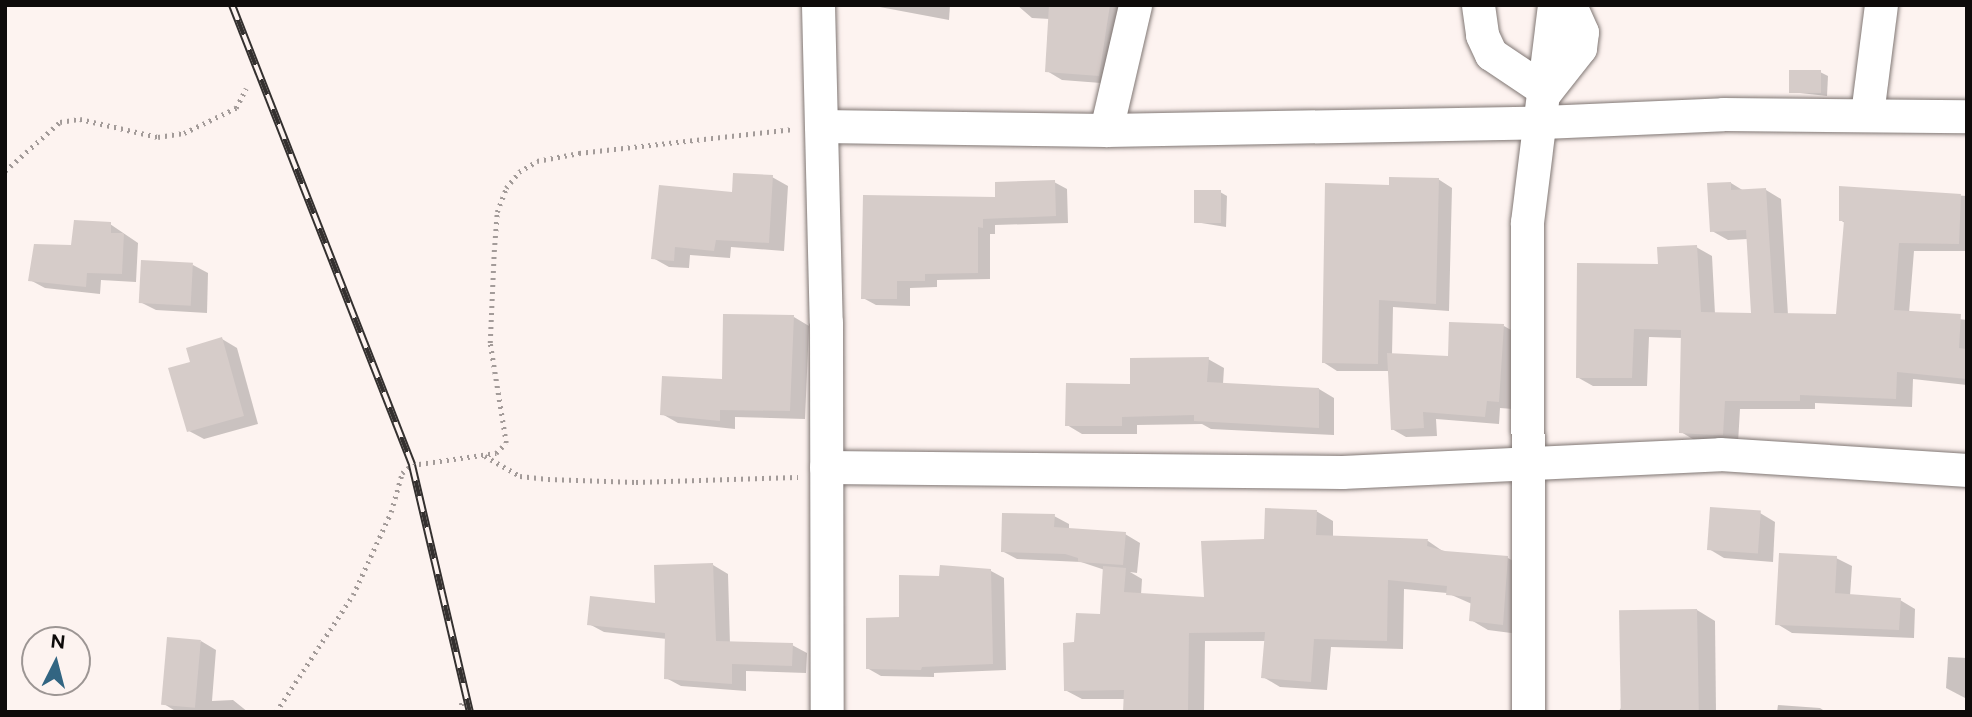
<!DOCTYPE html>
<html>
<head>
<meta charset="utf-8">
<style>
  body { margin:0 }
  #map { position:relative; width:1972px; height:717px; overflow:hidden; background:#fdf3f0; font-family:Figtree,sans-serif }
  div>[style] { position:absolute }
  .shadow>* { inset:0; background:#0003 }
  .building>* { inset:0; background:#d6ccc9; transform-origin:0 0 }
  .path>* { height:4.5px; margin-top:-2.25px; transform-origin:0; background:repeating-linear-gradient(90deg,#a39b99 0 2px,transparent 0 7px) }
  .roads { filter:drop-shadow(0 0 2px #807774) drop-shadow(0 0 2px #807774) }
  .minor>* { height:33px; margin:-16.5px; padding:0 16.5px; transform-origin:16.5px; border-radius:16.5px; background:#fff }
  .rail>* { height:8px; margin-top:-4px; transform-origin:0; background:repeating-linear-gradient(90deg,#fdf3f0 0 16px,#34302f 0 32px); box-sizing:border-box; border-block:2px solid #34302f }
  span { translate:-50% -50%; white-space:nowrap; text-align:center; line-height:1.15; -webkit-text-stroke:5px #fdf3f0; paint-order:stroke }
  .frame { position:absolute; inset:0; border:7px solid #0e0b0a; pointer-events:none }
  .north { position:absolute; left:21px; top:626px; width:70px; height:70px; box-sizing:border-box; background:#fdf3f0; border:2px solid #9d9694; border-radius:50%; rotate:6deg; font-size:19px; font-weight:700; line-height:28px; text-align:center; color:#0e0b0a }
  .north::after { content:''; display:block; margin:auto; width:24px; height:32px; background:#326582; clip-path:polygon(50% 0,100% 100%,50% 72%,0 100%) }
</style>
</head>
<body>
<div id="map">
  <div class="shadow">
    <div style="clip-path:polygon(869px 5px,950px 5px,949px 20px)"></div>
    <div style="clip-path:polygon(1017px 5px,1128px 5px,1114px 84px,1062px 80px,1047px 71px,1050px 19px,1032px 18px)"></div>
    <div style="clip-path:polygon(1820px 72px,1828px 76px,1827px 96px,1791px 92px)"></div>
    <div style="clip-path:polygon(772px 177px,788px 186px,784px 251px,731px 247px,730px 258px,690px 255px,689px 268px,669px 267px,653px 258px,734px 194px)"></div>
    <div style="clip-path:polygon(1438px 179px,1452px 188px,1449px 311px,1393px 307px,1392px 355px,1450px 358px,1504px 326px,1518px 334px,1513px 409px,1500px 408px,1499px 424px,1436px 419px,1437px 436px,1406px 437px,1392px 429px,1389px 371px,1337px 371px,1323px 362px,1391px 186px)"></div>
    <div style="clip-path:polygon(1054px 182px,1067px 189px,1068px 223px,995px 225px,995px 234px,990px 234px,990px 279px,937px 280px,937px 287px,910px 288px,910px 306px,876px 305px,863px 298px,997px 199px)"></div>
    <div style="clip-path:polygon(1731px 183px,1744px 191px,1766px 190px,1781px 199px,1788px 315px,1838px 315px,1845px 223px,1840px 220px,1841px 188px,1967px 196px,1967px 251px,1914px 251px,1909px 313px,1967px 320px,1967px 385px,1913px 379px,1912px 407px,1815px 403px,1815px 409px,1740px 409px,1738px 443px,1696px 441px,1681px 432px,1682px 338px,1649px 337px,1647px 386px,1593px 386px,1577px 377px,1660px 266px,1696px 247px,1712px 256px,1715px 314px,1753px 314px,1748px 239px,1728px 240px,1712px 231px)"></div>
    <div style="clip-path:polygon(1220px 192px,1227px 196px,1226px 227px,1195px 222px)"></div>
    <div style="clip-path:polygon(110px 224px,138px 243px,136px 282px,101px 280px,100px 294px,45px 288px,30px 280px)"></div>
    <div style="clip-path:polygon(193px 265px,208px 273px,207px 313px,156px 310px,140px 302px)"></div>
    <div style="clip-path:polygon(794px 317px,809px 326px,805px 419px,735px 417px,735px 429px,678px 423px,662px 414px,724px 380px)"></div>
    <div style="clip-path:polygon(222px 339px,237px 348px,258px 424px,204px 439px,189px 431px,192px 363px)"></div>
    <div style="clip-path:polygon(1208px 359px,1224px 368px,1223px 384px,1319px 389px,1334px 398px,1334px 435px,1211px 429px,1202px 424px,1137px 425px,1137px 434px,1082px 434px,1067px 425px,1132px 385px)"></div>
    <div style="clip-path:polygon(1316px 511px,1333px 521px,1333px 538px,1428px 541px,1444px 552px,1508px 558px,1525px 568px,1519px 634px,1488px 630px,1471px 620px,1472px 604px,1447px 593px,1404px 589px,1403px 649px,1331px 647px,1327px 690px,1280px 687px,1263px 677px,1266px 641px,1205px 641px,1204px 712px,1125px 712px,1125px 699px,1082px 699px,1065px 690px,1076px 644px,1102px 616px,1105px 570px,1081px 562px,1017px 559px,1002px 551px,1054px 516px,1069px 524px,1069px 530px,1125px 534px,1140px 543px,1137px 573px,1130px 572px,1142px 579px,1141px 595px,1206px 599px,1265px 541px)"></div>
    <div style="clip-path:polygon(1760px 513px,1775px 522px,1773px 562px,1724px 558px,1709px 549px)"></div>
    <div style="clip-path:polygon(1836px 558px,1852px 566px,1850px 596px,1900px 600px,1915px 609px,1914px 638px,1792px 633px,1777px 624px)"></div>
    <div style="clip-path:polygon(713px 565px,728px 574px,730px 644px,792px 645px,807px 653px,806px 673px,746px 671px,746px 691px,681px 686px,666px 678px,667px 639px,604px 632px,589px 624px,657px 605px)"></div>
    <div style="clip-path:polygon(991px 571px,1004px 578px,1006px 670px,934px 673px,934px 677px,881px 676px,867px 668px,941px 577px)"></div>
    <div style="clip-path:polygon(1697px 610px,1715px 621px,1716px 712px,1618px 712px)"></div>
    <div style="clip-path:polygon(201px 641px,216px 650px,212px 701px,233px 700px,248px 712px,177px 712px,164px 704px)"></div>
    <div style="clip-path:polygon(1948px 657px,1967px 658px,1967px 699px,1946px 688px)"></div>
    <div style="clip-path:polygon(1778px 705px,1820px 708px,1826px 712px,1777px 712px)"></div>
  </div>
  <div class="building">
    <div style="clip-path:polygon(1049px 5px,1110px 5px,1099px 76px,1045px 72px)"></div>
    <div style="left:1789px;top:70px;width:32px;height:23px"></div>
    <div style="clip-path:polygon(733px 173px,773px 175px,769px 243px,716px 240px,714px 251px,675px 247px,674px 261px,651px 259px,659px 185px,732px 192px)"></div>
    <div style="clip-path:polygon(1389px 177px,1439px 178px,1436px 304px,1379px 300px,1378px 364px,1322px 363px,1325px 183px,1389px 185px)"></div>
    <div style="clip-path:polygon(1055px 180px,1056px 216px,983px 219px,983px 228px,978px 227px,978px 273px,925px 274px,925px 281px,897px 281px,897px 299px,861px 299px,863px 195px,995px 197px,995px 182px)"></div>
    <div style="clip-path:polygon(1731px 182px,1731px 190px,1766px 188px,1774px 313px,1836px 314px,1844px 221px,1839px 221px,1839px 186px,1961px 194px,1959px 244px,1899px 243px,1894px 310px,1961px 314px,1959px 348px,1967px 349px,1967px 379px,1897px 372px,1896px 399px,1800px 395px,1800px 401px,1725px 401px,1723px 435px,1713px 435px,1679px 433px,1681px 330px,1634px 329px,1632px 378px,1576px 378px,1577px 263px,1658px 264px,1657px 247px,1697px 245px,1701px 312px,1751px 313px,1746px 230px,1710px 232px,1707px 183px)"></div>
    <div style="left:1194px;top:190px;width:27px;height:33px"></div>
    <div style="clip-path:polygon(74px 220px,111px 222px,111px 233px,124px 233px,122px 274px,87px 273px,86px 287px,28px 281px,34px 244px,71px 245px)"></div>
    <div style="left:141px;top:260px;width:52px;height:43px;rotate:3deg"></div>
    <div style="clip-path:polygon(723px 314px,794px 315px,790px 411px,720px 410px,720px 421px,660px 415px,662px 376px,722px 379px)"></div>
    <div style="clip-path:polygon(1449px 322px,1504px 324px,1499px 402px,1487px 401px,1485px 417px,1423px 412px,1424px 428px,1391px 430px,1387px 353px,1448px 356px)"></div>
    <div style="clip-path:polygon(222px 337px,244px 416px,187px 432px,168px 368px,190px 362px,186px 348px)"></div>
    <div style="clip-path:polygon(1209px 357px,1207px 382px,1319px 388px,1319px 428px,1194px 421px,1194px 415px,1122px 417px,1122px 426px,1065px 426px,1066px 383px,1130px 384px,1130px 358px)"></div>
    <div style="left:1710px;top:507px;width:51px;height:43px;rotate:4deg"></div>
    <div style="clip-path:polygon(1265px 508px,1317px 510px,1316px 535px,1428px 539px,1427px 546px,1445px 551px,1508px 556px,1503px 625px,1469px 621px,1471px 597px,1446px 595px,1447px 586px,1388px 580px,1387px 641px,1314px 639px,1311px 682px,1261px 678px,1265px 632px,1189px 633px,1188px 712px,1123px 712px,1124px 690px,1064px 691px,1063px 643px,1074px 642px,1076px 613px,1100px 614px,1103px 566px,1126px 568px,1124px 592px,1204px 597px,1201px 541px,1264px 539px)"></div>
    <div style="clip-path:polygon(1002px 513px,1055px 514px,1054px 527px,1126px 532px,1123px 565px,1078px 562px,1078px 558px,1065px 554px,1001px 552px)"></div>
    <div style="clip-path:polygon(1779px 553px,1837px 556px,1835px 593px,1901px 598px,1899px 630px,1775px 625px)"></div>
    <div style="clip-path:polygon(713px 563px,716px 641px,793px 643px,792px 666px,732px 664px,732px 684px,664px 679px,665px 633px,587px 625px,590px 596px,655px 603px,654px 565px)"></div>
    <div style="clip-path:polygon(940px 565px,991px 569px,993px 664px,922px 667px,921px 670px,866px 669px,866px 618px,899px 617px,899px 575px,939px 576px)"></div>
    <div style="left:1697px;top:609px;width:103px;height:78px;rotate:89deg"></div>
    <div style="left:167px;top:637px;width:34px;height:68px;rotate:5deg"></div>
  </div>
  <div class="path">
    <div style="left:5px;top:171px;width:74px;rotate:-41.7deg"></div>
    <div style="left:60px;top:122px;width:20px;rotate:-9deg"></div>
    <div style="left:80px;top:119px;width:80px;rotate:13deg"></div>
    <div style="left:158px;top:137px;width:26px;rotate:-9deg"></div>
    <div style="left:184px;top:133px;width:58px;rotate:-25.7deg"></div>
    <div style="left:236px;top:108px;width:22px;rotate:-63deg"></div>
    <div style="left:485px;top:456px;width:40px;rotate:29.7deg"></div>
    <div style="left:520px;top:476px;width:28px;rotate:6deg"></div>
    <div style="left:548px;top:479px;width:88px;rotate:2deg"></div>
    <div style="left:636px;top:482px;width:162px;rotate:-1.8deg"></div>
    <div style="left:276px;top:712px;width:140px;rotate:-56.7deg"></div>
    <div style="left:353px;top:595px;width:91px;rotate:-65.4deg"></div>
    <div style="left:391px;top:512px;width:41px;rotate:-74.2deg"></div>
    <div style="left:402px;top:473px;width:13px;rotate:-39deg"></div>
    <div style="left:412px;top:465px;width:85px;rotate:-8.1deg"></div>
    <div style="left:496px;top:453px;width:14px;rotate:-45deg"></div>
    <div style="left:506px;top:443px;width:101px;rotate:-99.1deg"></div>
    <div style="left:490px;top:343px;width:91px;rotate:-87.5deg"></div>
    <div style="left:494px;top:252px;width:40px;rotate:-85.7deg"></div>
    <div style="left:497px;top:212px;width:26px;rotate:-69deg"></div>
    <div style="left:506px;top:188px;width:21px;rotate:-51deg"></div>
    <div style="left:519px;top:172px;width:21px;rotate:-31deg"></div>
    <div style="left:537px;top:161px;width:43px;rotate:-10.8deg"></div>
    <div style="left:579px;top:153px;width:214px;rotate:-6.4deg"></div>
    <div style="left:460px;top:712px;width:11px;rotate:-80deg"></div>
  </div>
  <div class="roads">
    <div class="minor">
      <div style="left:818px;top:5px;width:317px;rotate:88.6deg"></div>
      <div style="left:826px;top:322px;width:390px;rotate:89.9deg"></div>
      <div style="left:1478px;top:5px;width:30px;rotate:82deg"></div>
      <div style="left:1482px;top:35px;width:21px;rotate:65deg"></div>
      <div style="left:1491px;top:54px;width:66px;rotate:33.9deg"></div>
      <div style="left:1546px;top:91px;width:55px;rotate:-51.7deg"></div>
      <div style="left:1580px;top:48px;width:16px;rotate:-83deg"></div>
      <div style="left:1582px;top:32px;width:30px;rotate:-114deg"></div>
      <div style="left:1867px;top:114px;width:110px;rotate:-82.7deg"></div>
      <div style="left:821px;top:126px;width:285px;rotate:0.8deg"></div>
      <div style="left:1106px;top:130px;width:437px;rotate:-1deg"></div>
      <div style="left:1543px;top:122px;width:180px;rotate:-2.5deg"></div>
      <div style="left:1723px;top:114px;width:244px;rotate:0.5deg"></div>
      <div style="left:1106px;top:130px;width:128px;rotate:-76.9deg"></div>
      <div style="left:826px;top:467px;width:516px;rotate:0.56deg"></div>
      <div style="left:1342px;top:472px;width:378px;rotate:-2.7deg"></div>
      <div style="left:1720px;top:454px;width:248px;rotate:3.7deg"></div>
      <div style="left:1528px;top:712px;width:490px;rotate:-90.1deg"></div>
      <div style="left:1527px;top:222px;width:219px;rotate:-82.9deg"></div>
    </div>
  </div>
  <div class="rail">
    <div style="left:232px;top:5px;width:494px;rotate:68.6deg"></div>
    <div style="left:412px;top:465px;width:254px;rotate:76.8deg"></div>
  </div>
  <div class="frame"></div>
  <div class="north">N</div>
</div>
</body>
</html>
